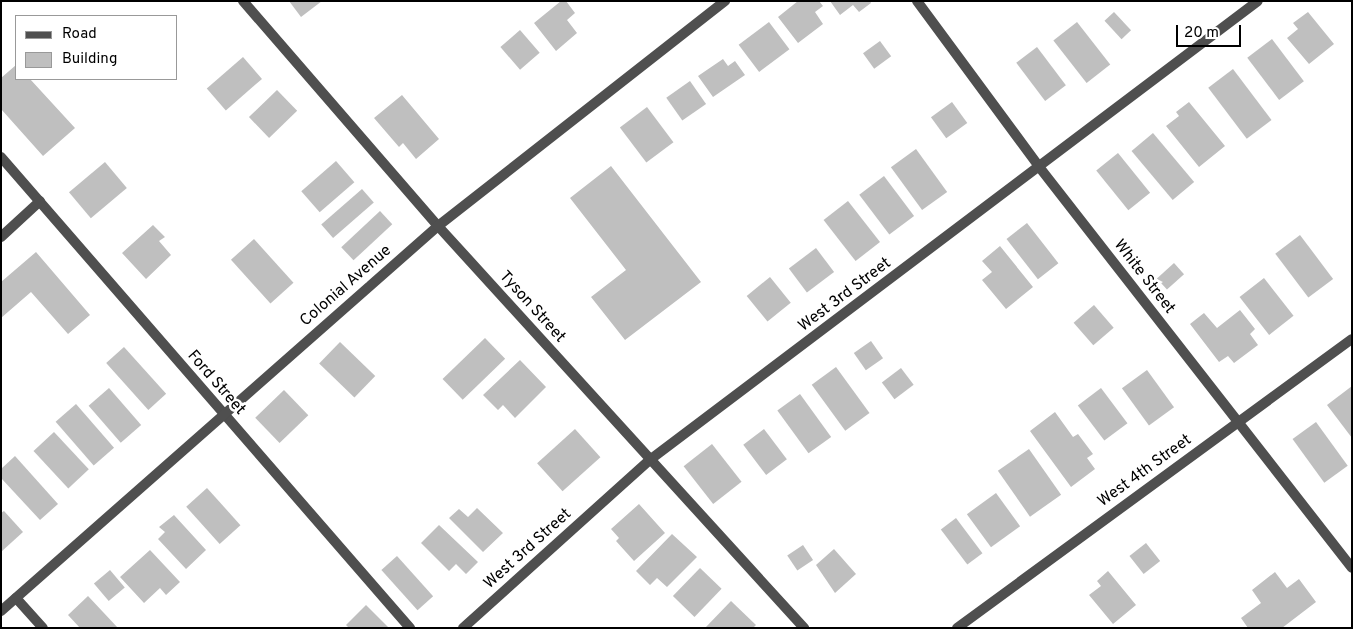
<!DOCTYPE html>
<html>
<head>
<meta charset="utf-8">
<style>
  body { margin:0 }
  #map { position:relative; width:1353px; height:629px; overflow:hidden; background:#fff; font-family:Overpass,sans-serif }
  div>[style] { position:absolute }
  .building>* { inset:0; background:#bfbfbf; transform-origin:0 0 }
  .minor>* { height:10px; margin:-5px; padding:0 5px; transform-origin:5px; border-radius:5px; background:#4f4f4f }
  .tertiary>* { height:10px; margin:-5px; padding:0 5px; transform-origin:5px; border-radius:5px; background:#4f4f4f }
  span { translate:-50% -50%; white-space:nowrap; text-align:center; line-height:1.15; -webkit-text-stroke:5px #fff; paint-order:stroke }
  .street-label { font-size:16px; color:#000 }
  .frame { position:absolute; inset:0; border:2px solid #000; pointer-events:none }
  .legend { position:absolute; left:15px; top:15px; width:162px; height:65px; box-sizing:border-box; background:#fff; border:1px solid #999; margin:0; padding:6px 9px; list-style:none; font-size:15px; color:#000 }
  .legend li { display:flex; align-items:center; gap:10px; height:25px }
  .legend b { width:25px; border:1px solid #999 }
  .scale { position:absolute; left:1176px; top:25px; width:65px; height:22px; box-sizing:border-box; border:2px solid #000; border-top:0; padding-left:6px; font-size:15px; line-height:18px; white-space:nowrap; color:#000; -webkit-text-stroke:4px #fff; paint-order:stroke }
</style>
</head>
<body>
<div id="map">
  <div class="building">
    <div style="clip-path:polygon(289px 1px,322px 1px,301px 17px)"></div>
    <div style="clip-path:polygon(561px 1px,566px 1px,575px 13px,567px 20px,577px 33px,556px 51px,534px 23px)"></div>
    <div style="clip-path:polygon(798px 1px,819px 1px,823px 6px,815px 12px,823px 24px,798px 43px,778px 17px)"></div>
    <div style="clip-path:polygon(830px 1px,870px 1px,871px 3px,859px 12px,853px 5px,840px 15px)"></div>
    <div style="left:1114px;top:12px;width:25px;height:13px;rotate:47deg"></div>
    <div style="clip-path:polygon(1308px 12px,1334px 44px,1309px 64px,1287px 38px,1298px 29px,1293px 23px)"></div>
    <div style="left:769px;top:22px;width:34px;height:38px;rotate:53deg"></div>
    <div style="left:1077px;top:22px;width:54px;height:30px;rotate:52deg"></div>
    <div style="left:520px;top:30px;width:30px;height:26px;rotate:49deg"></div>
    <div style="left:1272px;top:39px;width:53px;height:31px;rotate:53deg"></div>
    <div style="left:880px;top:41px;width:19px;height:21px;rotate:54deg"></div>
    <div style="left:1037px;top:47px;width:48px;height:26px;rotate:53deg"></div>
    <div style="left:243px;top:57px;width:29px;height:48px;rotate:49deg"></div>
    <div style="clip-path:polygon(723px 59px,728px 66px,735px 61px,745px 75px,713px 97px,698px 76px)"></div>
    <div style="clip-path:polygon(16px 65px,16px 79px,30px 79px,75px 128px,43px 156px,1px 109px,1px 78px)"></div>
    <div style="left:1233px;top:69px;width:64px;height:31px;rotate:53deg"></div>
    <div style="left:690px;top:81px;width:28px;height:29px;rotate:55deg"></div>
    <div style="left:277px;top:90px;width:29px;height:39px;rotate:46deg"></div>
    <div style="clip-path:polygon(402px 95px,439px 139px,416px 159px,403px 143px,399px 147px,374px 118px)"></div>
    <div style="left:952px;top:102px;width:26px;height:26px;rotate:54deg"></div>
    <div style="clip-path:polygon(1189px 102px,1225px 146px,1199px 167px,1166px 126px,1179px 116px,1176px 112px)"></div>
    <div style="left:647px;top:107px;width:44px;height:34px;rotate:53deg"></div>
    <div style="left:1153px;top:133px;width:64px;height:28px;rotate:50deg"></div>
    <div style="left:916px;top:149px;width:53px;height:31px;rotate:54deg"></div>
    <div style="left:1118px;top:153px;width:51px;height:28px;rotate:51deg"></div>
    <div style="left:336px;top:161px;width:28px;height:46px;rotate:49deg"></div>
    <div style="left:105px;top:162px;width:34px;height:47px;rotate:50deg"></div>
    <div style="clip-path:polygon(611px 166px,701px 282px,625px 340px,591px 297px,626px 270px,570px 198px)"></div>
    <div style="left:884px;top:176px;width:50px;height:31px;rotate:53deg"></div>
    <div style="left:362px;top:189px;width:18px;height:54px;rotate:49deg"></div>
    <div style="left:848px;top:201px;width:52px;height:31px;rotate:52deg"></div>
    <div style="left:380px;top:211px;width:18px;height:53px;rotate:47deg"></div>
    <div style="left:1027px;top:223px;width:51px;height:26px;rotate:52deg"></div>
    <div style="clip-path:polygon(153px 225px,165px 237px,159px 241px,171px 255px,146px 279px,122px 253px)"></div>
    <div style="left:1300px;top:235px;width:55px;height:31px;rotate:53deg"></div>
    <div style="left:254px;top:239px;width:59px;height:31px;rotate:48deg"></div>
    <div style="clip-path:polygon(1000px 246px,1033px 287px,1006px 309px,982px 280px,992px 272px,982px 261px)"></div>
    <div style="left:816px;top:248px;width:30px;height:34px;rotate:53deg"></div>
    <div style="clip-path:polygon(36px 252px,90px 315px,68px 334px,31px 292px,1px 318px,1px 282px)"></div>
    <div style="left:1174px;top:263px;width:15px;height:23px;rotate:48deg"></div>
    <div style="left:770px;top:277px;width:33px;height:30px;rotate:51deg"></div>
    <div style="left:1264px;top:278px;width:48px;height:31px;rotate:52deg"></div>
    <div style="left:1094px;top:305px;width:30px;height:27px;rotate:49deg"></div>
    <div style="clip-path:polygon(1240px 310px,1255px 329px,1250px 334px,1258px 345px,1234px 363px,1228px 356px,1219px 362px,1190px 324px,1204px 313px,1217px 328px)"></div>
    <div style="left:485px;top:338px;width:29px;height:59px;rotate:46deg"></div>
    <div style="left:871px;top:341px;width:21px;height:21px;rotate:55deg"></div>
    <div style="left:340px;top:342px;width:49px;height:30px;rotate:44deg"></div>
    <div style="left:124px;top:347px;width:63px;height:24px;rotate:48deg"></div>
    <div style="clip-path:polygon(520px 360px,546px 387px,515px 418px,503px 405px,498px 410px,483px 395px)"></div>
    <div style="left:836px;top:367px;width:57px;height:30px;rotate:54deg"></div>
    <div style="left:901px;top:368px;width:21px;height:24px;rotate:53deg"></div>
    <div style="left:1147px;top:370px;width:46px;height:31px;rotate:54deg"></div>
    <div style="clip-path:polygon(1352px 386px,1352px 438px,1327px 405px)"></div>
    <div style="left:109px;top:388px;width:49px;height:27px;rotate:49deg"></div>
    <div style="left:1101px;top:388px;width:44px;height:29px;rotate:53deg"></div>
    <div style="left:284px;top:390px;width:35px;height:40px;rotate:46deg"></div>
    <div style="left:800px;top:394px;width:53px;height:28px;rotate:54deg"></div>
    <div style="left:76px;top:404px;width:58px;height:27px;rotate:49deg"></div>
    <div style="clip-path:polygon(1055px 412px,1073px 437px,1078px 434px,1093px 454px,1087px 458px,1095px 469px,1071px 487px,1030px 431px)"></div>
    <div style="left:1316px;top:422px;width:54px;height:29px;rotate:54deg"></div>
    <div style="left:575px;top:429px;width:38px;height:51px;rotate:48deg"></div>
    <div style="left:764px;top:429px;width:38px;height:26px;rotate:53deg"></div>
    <div style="left:54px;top:432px;width:51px;height:28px;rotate:47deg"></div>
    <div style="left:712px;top:444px;width:48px;height:36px;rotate:52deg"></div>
    <div style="left:1029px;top:449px;width:56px;height:38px;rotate:55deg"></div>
    <div style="clip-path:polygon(15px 456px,58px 504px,40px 520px,1px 478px,1px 469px)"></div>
    <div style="left:207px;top:488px;width:50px;height:28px;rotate:48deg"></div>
    <div style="left:996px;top:493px;width:41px;height:36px;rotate:54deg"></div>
    <div style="clip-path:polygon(639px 504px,665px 533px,634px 561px,616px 541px,619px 538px,611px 529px)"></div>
    <div style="clip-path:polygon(477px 508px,503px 533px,483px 552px,449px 518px,459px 509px,468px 517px)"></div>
    <div style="clip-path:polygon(4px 511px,23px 532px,1px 552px,1px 513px)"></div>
    <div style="clip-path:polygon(174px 515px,206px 550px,186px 569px,158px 539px,165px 532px,159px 527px)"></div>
    <div style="left:956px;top:518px;width:44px;height:19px;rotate:53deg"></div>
    <div style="clip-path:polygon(439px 525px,478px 562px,466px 574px,456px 564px,449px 571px,421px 543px)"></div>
    <div style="clip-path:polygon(672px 534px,697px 557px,667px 587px,657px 578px,650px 585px,636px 571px)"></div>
    <div style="left:1146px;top:543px;width:23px;height:21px;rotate:52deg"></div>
    <div style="left:803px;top:545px;width:18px;height:19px;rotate:56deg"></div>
    <div style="clip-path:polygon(834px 549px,856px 574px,835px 593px,816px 565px)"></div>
    <div style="clip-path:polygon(150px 550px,180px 582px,166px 595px,160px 588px,144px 603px,120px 577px)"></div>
    <div style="left:397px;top:556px;width:54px;height:21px;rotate:48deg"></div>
    <div style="left:700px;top:568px;width:30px;height:39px;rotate:44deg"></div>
    <div style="left:110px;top:570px;width:23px;height:21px;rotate:50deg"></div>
    <div style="clip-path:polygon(1108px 571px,1136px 605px,1113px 624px,1089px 595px,1101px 586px,1097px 581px)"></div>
    <div style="clip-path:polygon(1275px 572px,1287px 588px,1299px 579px,1316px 602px,1282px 628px,1248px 628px,1241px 618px,1261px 603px,1252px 590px)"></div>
    <div style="clip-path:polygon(88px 596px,118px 628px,80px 628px,68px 615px)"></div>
    <div style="clip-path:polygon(731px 601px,756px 625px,753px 628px,705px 628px)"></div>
    <div style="clip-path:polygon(366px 605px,389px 628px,349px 628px,346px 625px)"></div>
  </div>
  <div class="minor">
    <div style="left:243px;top:1px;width:298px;rotate:49.1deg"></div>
    <div style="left:438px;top:226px;width:544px;rotate:47.68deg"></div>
    <div style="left:917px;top:1px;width:207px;rotate:53.6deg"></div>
    <div style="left:1040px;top:168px;width:507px;rotate:52.05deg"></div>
    <div style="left:1px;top:157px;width:624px;rotate:49.03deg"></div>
    <div style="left:1px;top:237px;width:53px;rotate:-42.7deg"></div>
    <div style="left:16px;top:598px;width:40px;rotate:48deg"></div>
    <div style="left:1px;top:611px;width:582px;rotate:-41.38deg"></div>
    <div style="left:438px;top:226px;width:365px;rotate:-38.1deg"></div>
    <div style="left:957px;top:628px;width:489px;rotate:-36.2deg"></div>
  </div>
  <div class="tertiary">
    <div style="left:463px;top:628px;width:253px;rotate:-42deg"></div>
    <div style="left:651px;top:459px;width:760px;rotate:-37.04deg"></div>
  </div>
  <div class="street-label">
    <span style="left:1144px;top:277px;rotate:52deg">White Street</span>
    <span style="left:346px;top:286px;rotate:-41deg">Colonial Avenue</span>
    <span style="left:845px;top:295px;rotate:-37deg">West 3rd Street</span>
    <span style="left:532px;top:307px;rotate:48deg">Tyson Street</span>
    <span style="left:216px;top:383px;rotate:49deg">Ford Street</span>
    <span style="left:1145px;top:471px;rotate:-36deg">West 4th Street</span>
    <span style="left:528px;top:549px;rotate:-42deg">West 3rd Street</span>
  </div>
  <div class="frame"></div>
  <ul class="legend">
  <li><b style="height:6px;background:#4f4f4f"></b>Road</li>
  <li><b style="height:14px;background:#bfbfbf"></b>Building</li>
  </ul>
  <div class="scale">20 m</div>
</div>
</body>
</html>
